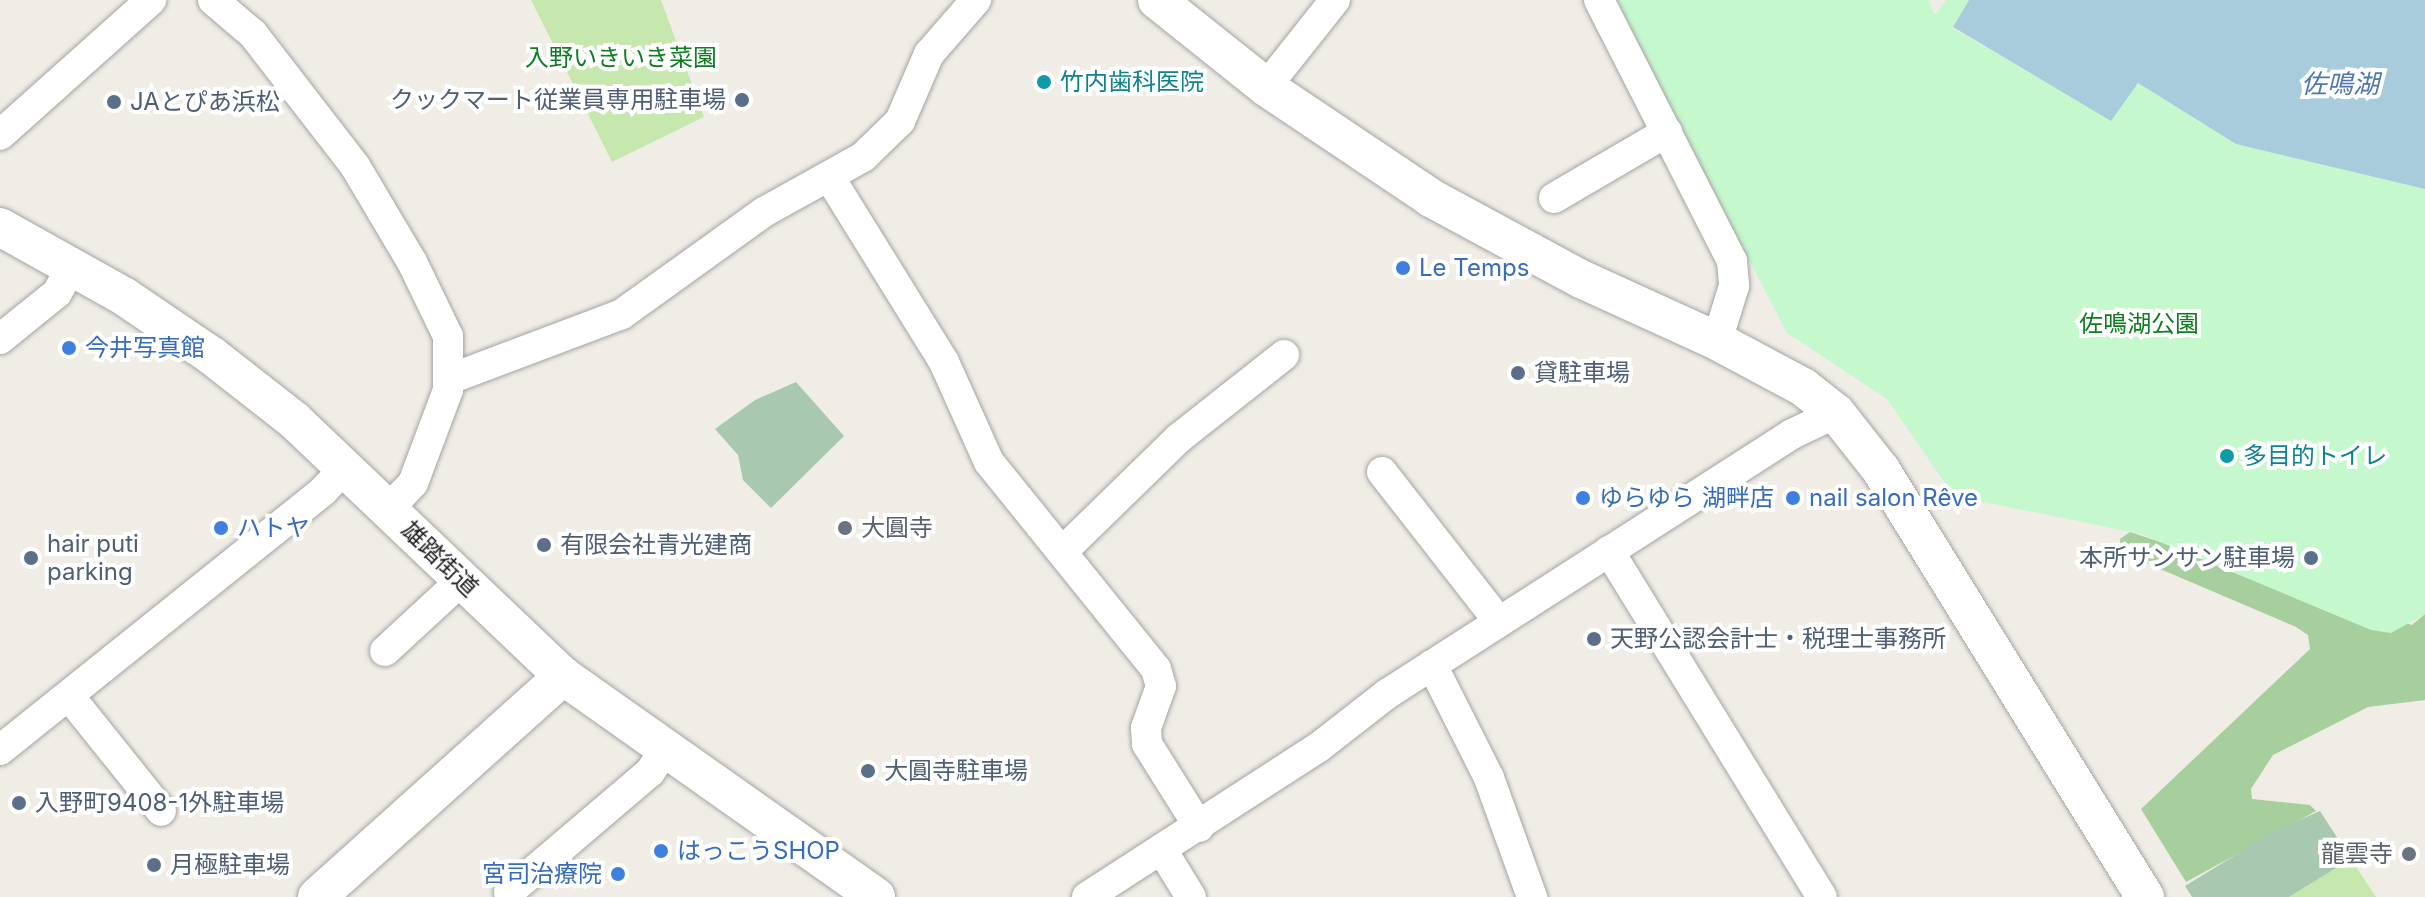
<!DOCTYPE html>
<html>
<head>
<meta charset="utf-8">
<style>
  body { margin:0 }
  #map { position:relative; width:2425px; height:897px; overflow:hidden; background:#f0ede6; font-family:Inter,"Noto Sans JP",sans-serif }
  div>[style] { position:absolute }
  .grass>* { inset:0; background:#c6e8ae }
  .forest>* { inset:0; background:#a7ce9d }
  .cemetery>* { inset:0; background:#a8c8af }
  .park>* { inset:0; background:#c6f8cd }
  .water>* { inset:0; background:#a9ccdc }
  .roads { filter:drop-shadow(0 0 2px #a4a4a4) drop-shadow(0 0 2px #a4a4a4) }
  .minor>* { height:30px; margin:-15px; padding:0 15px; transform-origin:15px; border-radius:15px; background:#fff }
  .tertiary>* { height:38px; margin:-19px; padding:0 19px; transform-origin:19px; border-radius:19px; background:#fff }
  .dots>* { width:22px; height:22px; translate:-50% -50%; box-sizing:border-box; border:4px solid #fff; border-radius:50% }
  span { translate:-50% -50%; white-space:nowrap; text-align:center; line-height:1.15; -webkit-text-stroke:8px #fff; paint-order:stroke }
  .park-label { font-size:24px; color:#107c21 }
  .culture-label { font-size:24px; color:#0d838f }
  .left { translate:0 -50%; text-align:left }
  .service-label { font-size:24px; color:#4e5e75 }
  .right { translate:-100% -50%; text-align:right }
  .shop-label { font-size:24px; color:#366cbe }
  .worship-label { font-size:24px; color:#5b616d }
  .street-label { font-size:24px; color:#202020 }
  .water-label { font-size:26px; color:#4f77ad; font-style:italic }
</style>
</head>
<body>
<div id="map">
  <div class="grass">
    <div style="clip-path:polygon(531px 0,661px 0,704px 117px,612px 162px)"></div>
    <div style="clip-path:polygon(2351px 859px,2376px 897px,2289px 897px)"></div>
  </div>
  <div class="forest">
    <div style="clip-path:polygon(2130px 532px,2412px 625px,2425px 614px,2425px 700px,2368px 707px,2273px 755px,2251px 789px,2252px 799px,2310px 805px,2316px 811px,2186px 882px,2141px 809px,2310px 649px,2308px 635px,2296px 627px,2132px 557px,2121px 550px,2120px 539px)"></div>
  </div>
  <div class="cemetery">
    <div style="clip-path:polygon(796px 382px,844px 436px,771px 508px,743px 480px,738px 455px,715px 429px,755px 400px)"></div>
    <div style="clip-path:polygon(2320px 811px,2351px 859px,2289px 897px,2192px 897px,2185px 886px,2276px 830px)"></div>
  </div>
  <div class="park">
    <div style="clip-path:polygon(1615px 0,1928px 0,1935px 15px,1946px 0,1969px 0,1953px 28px,2110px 120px,2138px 83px,2236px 144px,2425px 189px,2425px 614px,2391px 633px,2371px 630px,2141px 534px,1954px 496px,1887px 399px,1787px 333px)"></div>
  </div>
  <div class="water">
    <div style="clip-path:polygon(1969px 0,2425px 0,2425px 189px,2236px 144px,2138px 83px,2111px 121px,1953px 27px)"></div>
  </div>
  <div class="roads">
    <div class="minor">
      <div style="left:213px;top:0;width:52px;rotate:40.4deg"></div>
      <div style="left:253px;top:34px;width:167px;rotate:52.3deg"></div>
      <div style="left:355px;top:166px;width:112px;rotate:59.3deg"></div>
      <div style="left:412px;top:262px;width:82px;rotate:64.1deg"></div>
      <div style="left:448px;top:336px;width:54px;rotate:90deg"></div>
      <div style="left:448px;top:390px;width:99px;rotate:110.6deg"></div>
      <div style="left:413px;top:483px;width:35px;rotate:133deg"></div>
      <div style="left:1599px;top:0;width:293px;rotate:63deg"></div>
      <div style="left:1732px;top:261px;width:25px;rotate:85deg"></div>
      <div style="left:1734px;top:286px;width:58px;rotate:107.2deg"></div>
      <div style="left:1266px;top:87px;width:111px;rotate:-51.6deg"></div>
      <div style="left:0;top:135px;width:203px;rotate:-41.8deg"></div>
      <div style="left:830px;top:178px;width:216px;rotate:58.2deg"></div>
      <div style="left:944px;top:362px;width:110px;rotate:65.8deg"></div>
      <div style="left:989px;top:462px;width:266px;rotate:51.1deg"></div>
      <div style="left:1156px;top:669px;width:18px;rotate:74deg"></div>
      <div style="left:1161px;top:686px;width:45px;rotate:109.7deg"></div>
      <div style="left:1146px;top:728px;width:16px;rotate:86deg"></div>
      <div style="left:1147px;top:744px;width:98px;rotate:57.9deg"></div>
      <div style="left:1554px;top:198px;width:131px;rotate:-30.3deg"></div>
      <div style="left:0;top:339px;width:73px;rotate:-38.9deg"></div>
      <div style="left:57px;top:293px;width:31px;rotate:-61deg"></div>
      <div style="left:450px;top:379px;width:184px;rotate:-20.7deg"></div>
      <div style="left:622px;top:314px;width:175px;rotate:-35.7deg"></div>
      <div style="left:764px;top:212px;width:113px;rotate:-29.1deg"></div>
      <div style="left:863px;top:157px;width:52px;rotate:-44.2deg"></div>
      <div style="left:900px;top:121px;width:73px;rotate:-66.6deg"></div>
      <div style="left:929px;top:54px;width:72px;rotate:-49deg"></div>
      <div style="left:1382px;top:472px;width:190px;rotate:52deg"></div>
      <div style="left:1609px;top:551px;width:406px;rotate:58.4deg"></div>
      <div style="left:1062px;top:552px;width:163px;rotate:-44.3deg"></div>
      <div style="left:1179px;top:438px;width:134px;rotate:-38.3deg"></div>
      <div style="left:385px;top:651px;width:105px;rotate:-42.7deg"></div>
      <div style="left:1432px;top:665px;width:127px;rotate:63.2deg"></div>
      <div style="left:1489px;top:778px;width:127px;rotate:70.1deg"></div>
      <div style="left:69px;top:696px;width:147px;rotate:51.3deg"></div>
      <div style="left:0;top:750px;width:414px;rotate:-38.7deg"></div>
      <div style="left:323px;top:491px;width:32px;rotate:-46deg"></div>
      <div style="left:1162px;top:850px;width:55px;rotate:58.3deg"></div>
      <div style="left:509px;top:892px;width:185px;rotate:-40.4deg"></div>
      <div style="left:650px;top:772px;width:29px;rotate:-56deg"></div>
      <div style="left:1087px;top:897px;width:276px;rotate:-32.9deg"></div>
      <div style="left:1319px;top:747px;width:86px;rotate:-37.9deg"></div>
      <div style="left:1387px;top:694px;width:481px;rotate:-32.7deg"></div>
      <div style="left:1792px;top:434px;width:49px;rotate:-25.5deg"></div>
    </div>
    <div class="tertiary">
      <div style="left:1157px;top:0;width:139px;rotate:38.6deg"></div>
      <div style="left:1266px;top:87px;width:199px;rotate:33.9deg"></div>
      <div style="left:1431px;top:198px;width:170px;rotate:28.4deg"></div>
      <div style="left:1581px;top:279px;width:149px;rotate:24.5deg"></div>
      <div style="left:1717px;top:341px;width:98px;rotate:28.1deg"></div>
      <div style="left:1803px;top:387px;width:42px;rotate:38.2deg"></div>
      <div style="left:1836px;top:413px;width:73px;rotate:51.7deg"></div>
      <div style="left:1881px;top:470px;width:502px;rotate:58.27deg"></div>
      <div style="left:0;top:227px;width:143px;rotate:29.2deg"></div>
      <div style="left:125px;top:297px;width:105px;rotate:34.1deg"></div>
      <div style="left:212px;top:356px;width:104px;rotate:38deg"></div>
      <div style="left:294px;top:420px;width:371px;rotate:43.6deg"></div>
      <div style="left:563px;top:676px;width:383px;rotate:35.2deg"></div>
      <div style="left:317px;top:897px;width:331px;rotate:-41.9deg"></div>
    </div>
  </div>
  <div class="dots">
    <div style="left:1044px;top:82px;background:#0f9aa8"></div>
    <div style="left:742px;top:100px;background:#5c6f8a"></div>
    <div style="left:114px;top:102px;background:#5c6f8a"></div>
    <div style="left:1403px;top:268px;background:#3f7fe0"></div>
    <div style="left:69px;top:348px;background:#3f7fe0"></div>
    <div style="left:1518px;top:373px;background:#5c6f8a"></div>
    <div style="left:2227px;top:456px;background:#0f9aa8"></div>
    <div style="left:1583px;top:498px;background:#3f7fe0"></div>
    <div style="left:1793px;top:498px;background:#3f7fe0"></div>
    <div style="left:221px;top:528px;background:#3f7fe0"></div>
    <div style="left:845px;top:528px;background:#6b7280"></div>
    <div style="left:544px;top:545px;background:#5c6f8a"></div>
    <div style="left:31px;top:558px;background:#5c6f8a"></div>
    <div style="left:2311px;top:558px;background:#5c6f8a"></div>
    <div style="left:1594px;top:639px;background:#5c6f8a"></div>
    <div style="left:868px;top:771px;background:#5c6f8a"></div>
    <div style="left:19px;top:803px;background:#5c6f8a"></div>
    <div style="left:661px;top:851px;background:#3f7fe0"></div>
    <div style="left:2409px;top:854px;background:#6b7280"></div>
    <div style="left:154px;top:865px;background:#5c6f8a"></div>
    <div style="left:618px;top:874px;background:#3f7fe0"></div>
  </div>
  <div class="park-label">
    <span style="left:621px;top:58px">入野いきいき菜園</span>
    <span style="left:2139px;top:324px">佐鳴湖公園</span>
  </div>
  <div class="culture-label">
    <span class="left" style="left:1060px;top:82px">竹内歯科医院</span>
    <span class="left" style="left:2243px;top:456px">多目的トイレ</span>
  </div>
  <div class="service-label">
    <span class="right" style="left:726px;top:100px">クックマート従業員専用駐車場</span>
    <span class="left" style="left:130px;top:102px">JAとぴあ浜松</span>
    <span class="left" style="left:1534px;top:373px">貸駐車場</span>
    <span class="left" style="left:47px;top:558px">hair puti<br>parking</span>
    <span class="left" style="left:560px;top:545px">有限会社青光建商</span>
    <span class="right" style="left:2295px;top:558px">本所サンサン駐車場</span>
    <span class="left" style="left:1610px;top:639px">天野公認会計士・税理士事務所</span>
    <span class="left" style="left:884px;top:771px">大圓寺駐車場</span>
    <span class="left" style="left:35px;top:803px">入野町9408-1外駐車場</span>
    <span class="left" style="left:170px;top:865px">月極駐車場</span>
  </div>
  <div class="shop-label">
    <span class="left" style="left:1419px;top:268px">Le Temps</span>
    <span class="left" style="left:85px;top:348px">今井写真館</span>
    <span class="left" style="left:1599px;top:498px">ゆらゆら 湖畔店</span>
    <span class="left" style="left:1809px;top:498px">nail salon Rêve</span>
    <span class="left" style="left:237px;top:528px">ハトヤ</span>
    <span class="left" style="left:677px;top:851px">はっこうSHOP</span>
    <span class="right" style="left:602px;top:874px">宮司治療院</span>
  </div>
  <div class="worship-label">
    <span class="left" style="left:861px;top:528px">大圓寺</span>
    <span class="right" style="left:2393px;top:854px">龍雲寺</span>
  </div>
  <div class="street-label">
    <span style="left:440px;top:559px;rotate:44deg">雄踏街道</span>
  </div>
  <div class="water-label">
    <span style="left:2340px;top:84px">佐鳴湖</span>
  </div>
</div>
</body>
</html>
